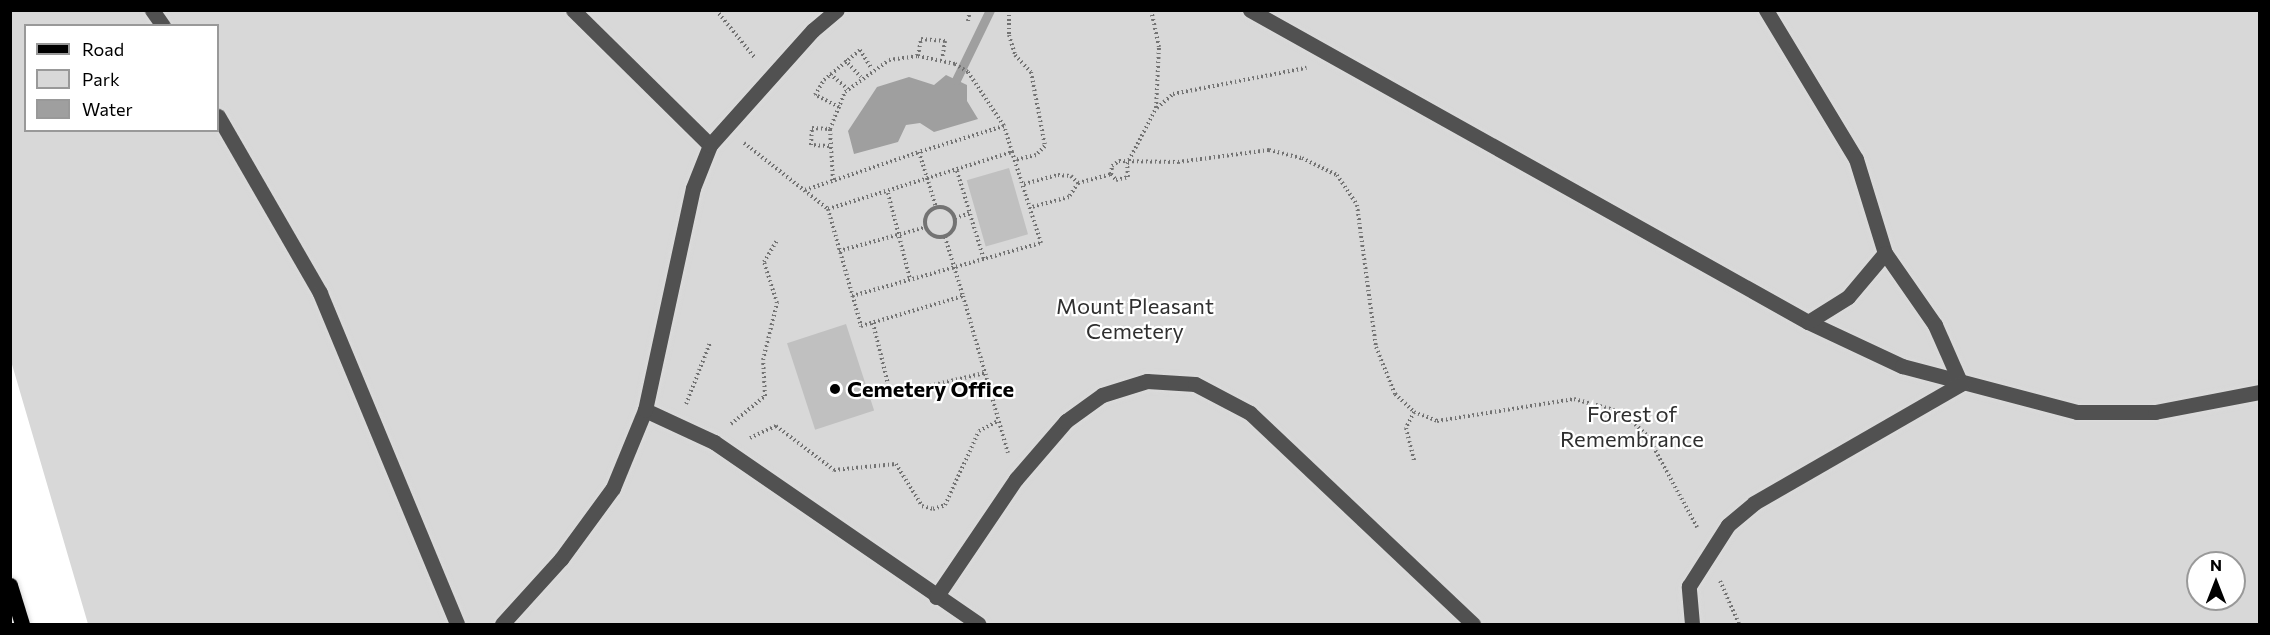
<!DOCTYPE html>
<html>
<head>
<meta charset="utf-8">
<style>
  body { margin:0 }
  #map { position:relative; width:2270px; height:635px; overflow:hidden; background:#fff; font-family:Commissioner,sans-serif }
  div>[style] { position:absolute }
  .green>* { inset:0; background:#d8d8d8 }
  .water>* { inset:0; background:#9f9f9f }
  .stream>* { height:9px; margin:-4.5px; padding:0 4.5px; transform-origin:4.5px; border-radius:4.5px; background:#9f9f9f }
  .building>* { inset:0; background:#c0c0c0; transform-origin:0 0 }
  .path>* { height:4px; margin-top:-2px; transform-origin:0; background:repeating-linear-gradient(90deg,#737373 0 1.5px,transparent 0 4.5px) }
  .path>.ring { margin:-2px; padding:0; box-sizing:content-box; background:none; border:4px solid #737373; border-radius:50% }
  .roads { filter:drop-shadow(0 0 2px #dbdbdb) drop-shadow(0 0 2px #dbdbdb) }
  .minor>* { height:15px; margin:-7.5px; padding:0 7.5px; transform-origin:7.5px; border-radius:7.5px; background:#515151 }
  .major>* { height:15px; margin:-7.5px; padding:0 7.5px; transform-origin:7.5px; border-radius:7.5px; background:#000 }
  .dots>* { width:16px; height:16px; translate:-50% -50%; box-sizing:border-box; border:3px solid #fff; border-radius:50% }
  span { translate:-50% -50%; white-space:nowrap; text-align:center; line-height:1.15; -webkit-text-stroke:4.5px #fff; paint-order:stroke }
  .park-label { font-size:22px; color:#2f2f2f }
  .poi-label { font-size:22px; color:#000; font-weight:700 }
  .left { translate:0 -50%; text-align:left }
  .frame { position:absolute; inset:0; border:12px solid #000; pointer-events:none }
  .legend { position:absolute; left:24px; top:24px; width:195px; height:108px; box-sizing:border-box; background:#fff; border:2px solid #999; margin:0; padding:8px 10px; list-style:none; font-size:18px; color:#000 }
  .legend li { display:flex; align-items:center; gap:12px; height:30px }
  .legend b { width:30px; border:2px solid #999 }
  .north { position:absolute; left:2186px; top:551px; width:60px; height:60px; box-sizing:border-box; background:#fff; border:2px solid #999; border-radius:50%; rotate:0deg; font-size:16px; font-weight:700; line-height:24px; text-align:center; color:#000 }
  .north::after { content:''; display:block; margin:auto; width:21px; height:27px; background:#000; clip-path:polygon(50% 0,100% 100%,50% 72%,0 100%) }
</style>
</head>
<body>
<div id="map">
  <div class="green">
    <div style="clip-path:polygon(evenodd,11px 11px,2259px 11px,2259px 624px,88px 624px,11px 361px,11px 11px,26px 26px,218px 26px,218px 130px,26px 130px,26px 26px,11px 11px,2198px 563px,2234px 563px,2234px 599px,2198px 599px,2198px 563px)"></div>
  </div>
  <div class="water">
    <div style="clip-path:polygon(946px 75px,967px 85px,967px 101px,978px 119px,934px 132px,920px 123px,906px 125px,898px 142px,854px 154px,848px 131px,877px 87px,909px 77px,934px 85px)"></div>
  </div>
  <div class="stream">
    <div style="left:956px;top:80px;width:78px;rotate:-64.1deg"></div>
  </div>
  <div class="building">
    <div style="left:1009px;top:168px;width:69px;height:44px;rotate:74deg"></div>
    <div style="left:846px;top:324px;width:91px;height:62px;rotate:72deg"></div>
  </div>
  <div class="path">
    <div style="left:716px;top:10px;width:62px;rotate:50.9deg"></div>
    <div style="left:1009px;top:10px;width:25px;rotate:90deg"></div>
    <div style="left:1009px;top:35px;width:21px;rotate:73deg"></div>
    <div style="left:1015px;top:55px;width:23px;rotate:47deg"></div>
    <div style="left:1031px;top:72px;width:75px;rotate:79.3deg"></div>
    <div style="left:1045px;top:146px;width:13px;rotate:135deg"></div>
    <div style="left:1036px;top:155px;width:22px;rotate:167deg"></div>
    <div style="left:968px;top:21px;width:11px;rotate:-80deg"></div>
    <div style="left:918px;top:56px;width:17px;rotate:-80deg"></div>
    <div style="left:921px;top:39px;width:24px;rotate:5deg"></div>
    <div style="left:945px;top:41px;width:18px;rotate:99deg"></div>
    <div style="left:845px;top:60px;width:23px;rotate:47deg"></div>
    <div style="left:830px;top:74px;width:23px;rotate:40deg"></div>
    <div style="left:839px;top:107px;width:27px;rotate:-153deg"></div>
    <div style="left:815px;top:95px;width:17px;rotate:-59deg"></div>
    <div style="left:824px;top:80px;width:47px;rotate:-39.8deg"></div>
    <div style="left:860px;top:50px;width:22px;rotate:58deg"></div>
    <div style="left:1157px;top:108px;width:21px;rotate:-41deg"></div>
    <div style="left:1173px;top:94px;width:136px;rotate:-11.1deg"></div>
    <div style="left:744px;top:143px;width:107px;rotate:38.2deg"></div>
    <div style="left:828px;top:209px;width:122px;rotate:74.2deg"></div>
    <div style="left:861px;top:326px;width:106px;rotate:-16.4deg"></div>
    <div style="left:963px;top:296px;width:163px;rotate:74deg"></div>
    <div style="left:829px;top:146px;width:18px;rotate:-177deg"></div>
    <div style="left:811px;top:145px;width:17px;rotate:-87deg"></div>
    <div style="left:812px;top:128px;width:18px;rotate:3deg"></div>
    <div style="left:957px;top:171px;width:93px;rotate:73.1deg"></div>
    <div style="left:1111px;top:174px;width:8px;rotate:-83deg"></div>
    <div style="left:1112px;top:166px;width:9px;rotate:-36deg"></div>
    <div style="left:1119px;top:161px;width:59px;rotate:1deg"></div>
    <div style="left:1178px;top:162px;width:92px;rotate:-7.5deg"></div>
    <div style="left:1269px;top:150px;width:34px;rotate:14deg"></div>
    <div style="left:1302px;top:158px;width:39px;rotate:26deg"></div>
    <div style="left:1337px;top:175px;width:36px;rotate:56deg"></div>
    <div style="left:1357px;top:205px;width:143px;rotate:82.4deg"></div>
    <div style="left:1376px;top:347px;width:51px;rotate:68deg"></div>
    <div style="left:1395px;top:394px;width:26px;rotate:43deg"></div>
    <div style="left:1414px;top:412px;width:25px;rotate:21deg"></div>
    <div style="left:1437px;top:421px;width:139px;rotate:-9.1deg"></div>
    <div style="left:1574px;top:399px;width:50px;rotate:15.2deg"></div>
    <div style="left:1622px;top:412px;width:34px;rotate:43deg"></div>
    <div style="left:1647px;top:435px;width:105px;rotate:61.5deg"></div>
    <div style="left:1111px;top:174px;width:8px;rotate:50deg"></div>
    <div style="left:1116px;top:180px;width:12px;rotate:-14deg"></div>
    <div style="left:1128px;top:177px;width:13px;rotate:-94deg"></div>
    <div style="left:1127px;top:164px;width:63px;rotate:-62.6deg"></div>
    <div style="left:1156px;top:108px;width:61px;rotate:-87.2deg"></div>
    <div style="left:1159px;top:47px;width:38px;rotate:-102deg"></div>
    <div style="left:833px;top:180px;width:51px;rotate:-93.4deg"></div>
    <div style="left:830px;top:129px;width:40px;rotate:-68deg"></div>
    <div style="left:845px;top:92px;width:54px;rotate:-36deg"></div>
    <div style="left:889px;top:60px;width:29px;rotate:-8deg"></div>
    <div style="left:918px;top:56px;width:38px;rotate:12deg"></div>
    <div style="left:955px;top:64px;width:15px;rotate:32deg"></div>
    <div style="left:968px;top:72px;width:65px;rotate:56.3deg"></div>
    <div style="left:1004px;top:126px;width:89px;rotate:163deg"></div>
    <div style="left:1078px;top:183px;width:34px;rotate:-15deg"></div>
    <div style="left:1024px;top:184px;width:35px;rotate:-15deg"></div>
    <div style="left:1058px;top:175px;width:13px;rotate:4deg"></div>
    <div style="left:1071px;top:176px;width:10px;rotate:45deg"></div>
    <div style="left:1078px;top:183px;width:17px;rotate:123deg"></div>
    <div style="left:1069px;top:197px;width:38px;rotate:165deg"></div>
    <div style="left:805px;top:190px;width:120px;rotate:-18.4deg"></div>
    <div style="left:919px;top:152px;width:58px;rotate:72.8deg"></div>
    <div style="left:888px;top:193px;width:89px;rotate:75.7deg"></div>
    <div class="ring" style="left:925px;top:207px;width:26px;height:26px"></div>
    <div style="left:828px;top:209px;width:193px;rotate:-17.2deg"></div>
    <div style="left:1012px;top:152px;width:27px;rotate:-107deg"></div>
    <div style="left:955px;top:218px;width:16px;rotate:-18deg"></div>
    <div style="left:945px;top:237px;width:62px;rotate:73deg"></div>
    <div style="left:839px;top:251px;width:90px;rotate:-15.4deg"></div>
    <div style="left:852px;top:296px;width:196px;rotate:-15.7deg"></div>
    <div style="left:1041px;top:243px;width:96px;rotate:-107.7deg"></div>
    <div style="left:873px;top:323px;width:67px;rotate:76.2deg"></div>
    <div style="left:889px;top:388px;width:11px;rotate:27deg"></div>
    <div style="left:899px;top:393px;width:88px;rotate:-13.1deg"></div>
    <div style="left:686px;top:404px;width:66px;rotate:-68.5deg"></div>
    <div style="left:1414px;top:412px;width:18px;rotate:117deg"></div>
    <div style="left:1406px;top:428px;width:34px;rotate:76deg"></div>
    <div style="left:731px;top:424px;width:44px;rotate:-39.5deg"></div>
    <div style="left:765px;top:396px;width:36px;rotate:-93deg"></div>
    <div style="left:763px;top:360px;width:59px;rotate:-76.2deg"></div>
    <div style="left:777px;top:303px;width:43px;rotate:-107.6deg"></div>
    <div style="left:764px;top:262px;width:26px;rotate:-59deg"></div>
    <div style="left:750px;top:438px;width:29px;rotate:-25deg"></div>
    <div style="left:776px;top:426px;width:73px;rotate:37.2deg"></div>
    <div style="left:834px;top:470px;width:62px;rotate:-5.5deg"></div>
    <div style="left:896px;top:464px;width:49px;rotate:58.2deg"></div>
    <div style="left:922px;top:506px;width:11px;rotate:15deg"></div>
    <div style="left:933px;top:509px;width:13px;rotate:-18deg"></div>
    <div style="left:945px;top:505px;width:81px;rotate:-65.3deg"></div>
    <div style="left:979px;top:431px;width:21px;rotate:-28deg"></div>
    <div style="left:1720px;top:581px;width:47px;rotate:66.2deg"></div>
  </div>
  <div class="roads">
    <div class="minor">
      <div style="left:152px;top:10px;width:19px;rotate:55deg"></div>
      <div style="left:573px;top:10px;width:192px;rotate:44.6deg"></div>
      <div style="left:1250px;top:10px;width:639px;rotate:29.21deg"></div>
      <div style="left:1808px;top:322px;width:104px;rotate:25.1deg"></div>
      <div style="left:1902px;top:366px;width:181px;rotate:14.7deg"></div>
      <div style="left:2077px;top:412px;width:78px"></div>
      <div style="left:2155px;top:412px;width:107px;rotate:-10.8deg"></div>
      <div style="left:1766px;top:10px;width:174px;rotate:58.9deg"></div>
      <div style="left:1856px;top:159px;width:98px;rotate:72.9deg"></div>
      <div style="left:1885px;top:253px;width:88px;rotate:55.2deg"></div>
      <div style="left:1935px;top:325px;width:64px;rotate:66.2deg"></div>
      <div style="left:218px;top:116px;width:204px;rotate:60deg"></div>
      <div style="left:320px;top:293px;width:358px;rotate:67.5deg"></div>
      <div style="left:1808px;top:322px;width:47px;rotate:-32deg"></div>
      <div style="left:1848px;top:297px;width:57px;rotate:-49.9deg"></div>
      <div style="left:645px;top:410px;width:76px;rotate:24.9deg"></div>
      <div style="left:714px;top:442px;width:321px;rotate:34.5deg"></div>
      <div style="left:936px;top:597px;width:143px;rotate:-55.9deg"></div>
      <div style="left:1016px;top:479px;width:77px;rotate:-49.2deg"></div>
      <div style="left:1066px;top:421px;width:44px;rotate:-35.8deg"></div>
      <div style="left:1102px;top:395px;width:47px;rotate:-17.3deg"></div>
      <div style="left:1147px;top:381px;width:48px;rotate:3.6deg"></div>
      <div style="left:1195px;top:384px;width:62px;rotate:27.8deg"></div>
      <div style="left:1250px;top:413px;width:307px;rotate:43.4deg"></div>
      <div style="left:502px;top:624px;width:88px;rotate:-47.8deg"></div>
      <div style="left:561px;top:559px;width:88px;rotate:-53.8deg"></div>
      <div style="left:613px;top:488px;width:84px;rotate:-67.7deg"></div>
      <div style="left:645px;top:410px;width:227px;rotate:-77.8deg"></div>
      <div style="left:693px;top:188px;width:46px;rotate:-68.4deg"></div>
      <div style="left:710px;top:145px;width:154px;rotate:-48.2deg"></div>
      <div style="left:813px;top:30px;width:31px;rotate:-40deg"></div>
      <div style="left:1692px;top:624px;width:38px;rotate:-95deg"></div>
      <div style="left:1689px;top:586px;width:72px;rotate:-57.4deg"></div>
      <div style="left:1728px;top:525px;width:34px;rotate:-40deg"></div>
      <div style="left:1754px;top:503px;width:239px;rotate:-29.9deg"></div>
    </div>
    <div class="major">
      <div style="left:10px;top:585px;width:41px;rotate:72.9deg"></div>
    </div>
  </div>
  <div class="dots">
    <div style="left:835px;top:389px;background:#000"></div>
  </div>
  <div class="park-label">
    <span style="left:1135px;top:318px">Mount Pleasant<br>Cemetery</span>
    <span style="left:1632px;top:426px">Forest of<br>Remembrance</span>
  </div>
  <div class="poi-label">
    <span class="left" style="left:847px;top:389px">Cemetery Office</span>
  </div>
  <div class="frame"></div>
  <ul class="legend">
  <li><b style="height:8px;background:#000"></b>Road</li>
  <li><b style="height:16px;background:#d8d8d8"></b>Park</li>
  <li><b style="height:16px;background:#9f9f9f"></b>Water</li>
  </ul>
  <div class="north">N</div>
</div>
</body>
</html>
